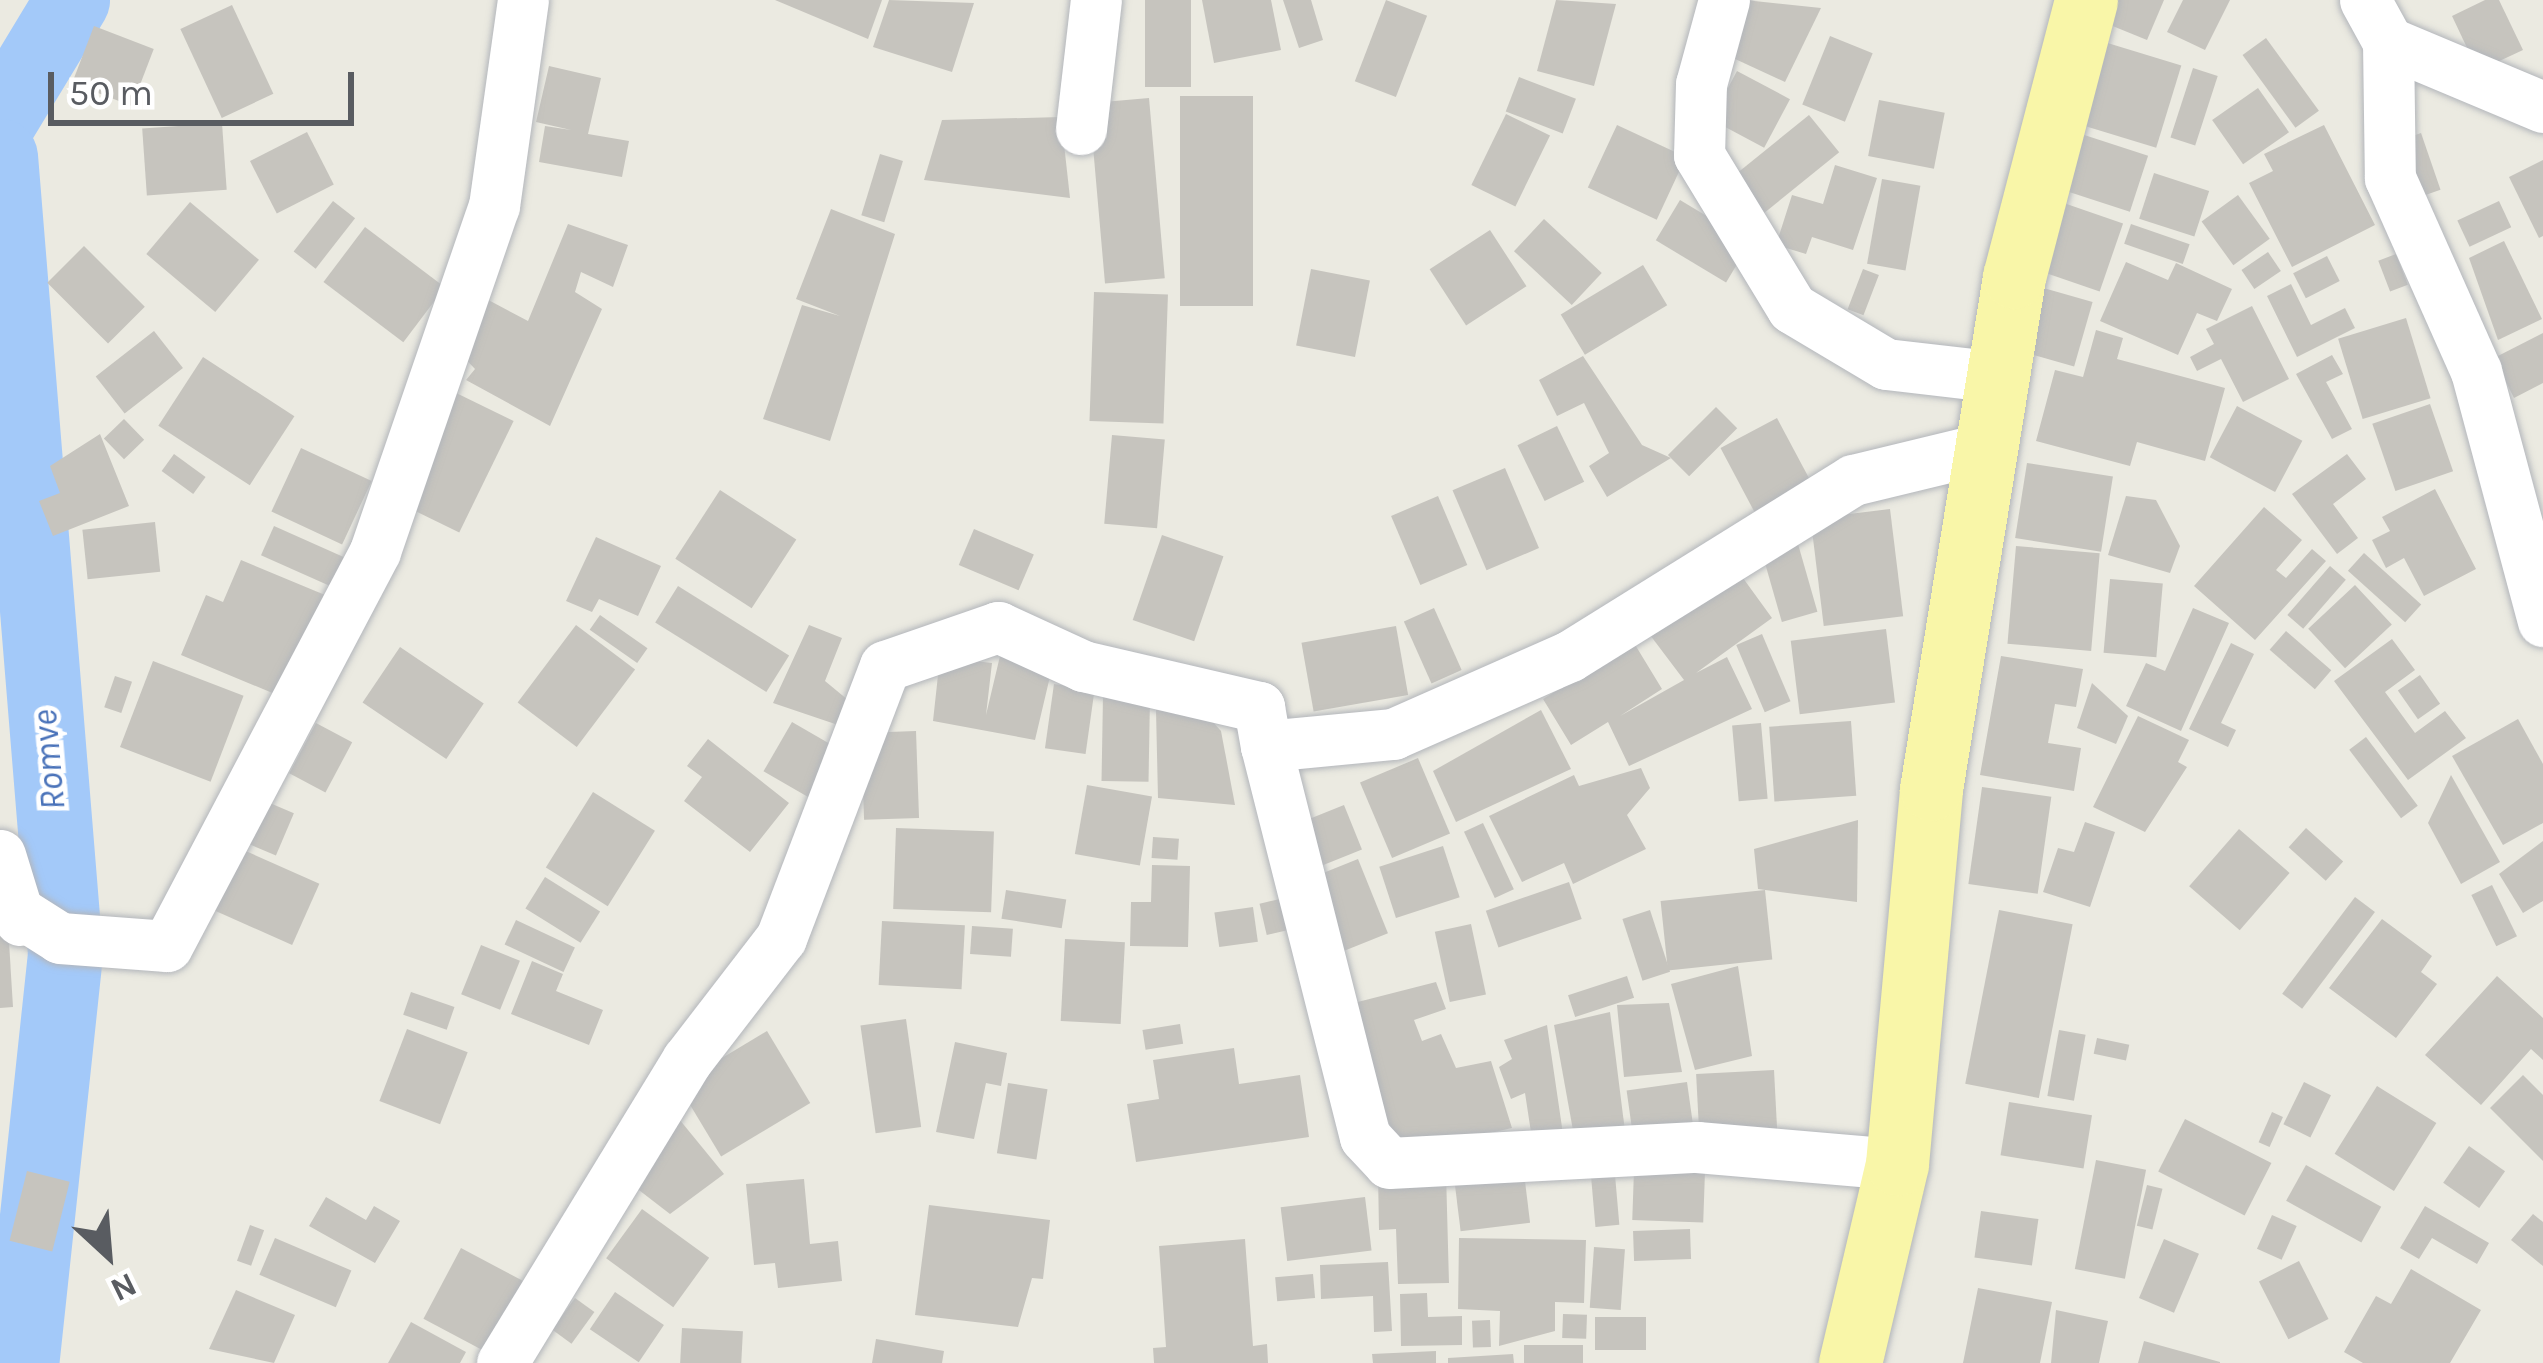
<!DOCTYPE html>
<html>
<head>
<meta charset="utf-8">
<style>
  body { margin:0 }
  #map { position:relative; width:2543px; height:1363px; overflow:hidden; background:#ebeae1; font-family:Karla,sans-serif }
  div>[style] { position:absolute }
  .river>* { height:75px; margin:-37.5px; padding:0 37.5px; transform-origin:37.5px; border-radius:37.5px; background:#a3c9f9 }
  .building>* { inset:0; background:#c6c4be; transform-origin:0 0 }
  .roads { filter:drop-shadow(0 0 3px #b3b6bb) drop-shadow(0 0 3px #b3b6bb) }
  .minor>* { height:51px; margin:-25.5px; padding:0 25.5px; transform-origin:25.5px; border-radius:25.5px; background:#fff }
  .major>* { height:63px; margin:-31.5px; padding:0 31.5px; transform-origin:31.5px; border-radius:31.5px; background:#f9f6a8 }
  span { translate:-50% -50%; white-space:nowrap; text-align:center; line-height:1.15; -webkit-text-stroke:9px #fff; paint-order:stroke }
  .water-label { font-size:36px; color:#4972b9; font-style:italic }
  .north { position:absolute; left:48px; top:1195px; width:120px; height:120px; -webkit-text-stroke:9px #fff; paint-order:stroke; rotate:154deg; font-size:33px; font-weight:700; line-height:48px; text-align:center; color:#595c61 }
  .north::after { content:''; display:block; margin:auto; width:42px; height:54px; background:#595c61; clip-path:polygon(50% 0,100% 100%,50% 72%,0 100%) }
  .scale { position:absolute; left:48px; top:72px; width:306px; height:54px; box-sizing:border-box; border:6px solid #595c61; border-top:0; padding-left:15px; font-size:36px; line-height:42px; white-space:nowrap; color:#595c61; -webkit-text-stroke:9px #fff; paint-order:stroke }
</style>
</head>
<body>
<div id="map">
  <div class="river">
    <div style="left:0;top:119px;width:139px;rotate:-58.8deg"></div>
    <div style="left:0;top:156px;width:801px;rotate:85.34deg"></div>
    <div style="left:65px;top:954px;width:411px;rotate:96.1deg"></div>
  </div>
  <div class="building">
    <div style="clip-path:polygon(775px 0,882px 0,868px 39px)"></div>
    <div style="clip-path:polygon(889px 0,974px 3px,952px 72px,873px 47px)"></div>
    <div style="left:1145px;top:0;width:46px;height:87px"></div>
    <div style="clip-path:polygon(1202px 0,1271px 0,1281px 50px,1214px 63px)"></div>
    <div style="clip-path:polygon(1283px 0,1311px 0,1323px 40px,1299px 48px)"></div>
    <div style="left:1386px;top:0;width:44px;height:87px;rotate:21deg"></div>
    <div style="clip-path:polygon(1556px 0,1616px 4px,1594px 86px,1537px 71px)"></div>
    <div style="clip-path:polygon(1745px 0,1821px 8px,1785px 82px,1720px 52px)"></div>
    <div style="clip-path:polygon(2095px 0,2164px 0,2147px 40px,2088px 16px)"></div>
    <div style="clip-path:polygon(2183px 0,2230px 0,2205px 50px,2167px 32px)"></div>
    <div style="clip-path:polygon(2485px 0,2499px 0,2523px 50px,2478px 71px,2452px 16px)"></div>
    <div style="left:232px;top:5px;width:98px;height:57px;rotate:65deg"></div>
    <div style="left:94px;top:26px;width:64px;height:61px;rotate:21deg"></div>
    <div style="left:1830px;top:36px;width:46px;height:74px;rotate:22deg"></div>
    <div style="left:2266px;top:38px;width:90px;height:29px;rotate:54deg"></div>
    <div style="left:2101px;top:41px;width:84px;height:86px;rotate:17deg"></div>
    <div style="clip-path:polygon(549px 66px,601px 78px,588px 134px,629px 141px,622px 177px,539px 162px,545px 126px,571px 130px,536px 122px)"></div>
    <div style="left:2193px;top:68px;width:26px;height:73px;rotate:18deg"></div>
    <div style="left:1737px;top:71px;width:60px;height:55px;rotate:28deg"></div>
    <div style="left:1519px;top:77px;width:61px;height:37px;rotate:21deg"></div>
    <div style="left:2258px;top:88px;width:54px;height:56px;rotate:55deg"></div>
    <div style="left:1180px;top:96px;width:73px;height:210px"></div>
    <div style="left:1149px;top:98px;width:181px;height:60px;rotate:85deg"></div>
    <div style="left:1879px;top:100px;width:67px;height:57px;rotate:11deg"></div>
    <div style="left:1506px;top:114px;width:49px;height:79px;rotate:26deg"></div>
    <div style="left:1809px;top:115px;width:48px;height:103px;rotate:51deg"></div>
    <div style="clip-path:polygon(1061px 117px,1070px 198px,924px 180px,942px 120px)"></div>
    <div style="left:222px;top:123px;width:67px;height:80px;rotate:86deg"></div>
    <div style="left:1617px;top:125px;width:76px;height:69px;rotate:25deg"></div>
    <div style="clip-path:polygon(2324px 125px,2375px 225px,2292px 267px,2249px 183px,2273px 171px,2264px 154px)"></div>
    <div style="left:2072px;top:131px;width:80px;height:59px;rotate:18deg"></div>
    <div style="left:307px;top:132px;width:59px;height:64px;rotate:63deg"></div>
    <div style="left:2421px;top:133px;width:60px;height:22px;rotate:71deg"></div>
    <div style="left:880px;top:154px;width:24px;height:64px;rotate:17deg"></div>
    <div style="clip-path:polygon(2543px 160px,2543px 236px,2539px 238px,2509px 177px)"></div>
    <div style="clip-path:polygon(1835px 165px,1877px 178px,1853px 250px,1812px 237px,1806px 254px,1776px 245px,1792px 195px,1823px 204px)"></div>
    <div style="left:2154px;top:173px;width:58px;height:48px;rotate:18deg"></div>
    <div style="left:1882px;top:179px;width:39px;height:86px;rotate:10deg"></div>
    <div style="left:2238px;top:195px;width:54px;height:45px;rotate:54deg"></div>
    <div style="left:1680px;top:200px;width:82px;height:47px;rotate:31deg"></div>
    <div style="left:2055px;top:200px;width:72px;height:72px;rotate:19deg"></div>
    <div style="left:333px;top:201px;width:28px;height:64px;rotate:38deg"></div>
    <div style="left:2499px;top:201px;width:29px;height:46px;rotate:65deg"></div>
    <div style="left:190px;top:202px;width:90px;height:68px;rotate:40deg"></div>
    <div style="clip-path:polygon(831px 209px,895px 234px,830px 441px,763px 419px,802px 305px,840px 316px,796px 299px)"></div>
    <div style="left:1544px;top:219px;width:79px;height:44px;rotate:43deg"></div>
    <div style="clip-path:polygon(568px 224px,628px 245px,613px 287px,581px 272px,575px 292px,602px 309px,550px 426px,466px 380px,475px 369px,457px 350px,479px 295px,528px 321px)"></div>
    <div style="left:2131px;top:224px;width:62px;height:21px;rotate:19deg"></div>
    <div style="left:365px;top:227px;width:100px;height:69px;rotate:37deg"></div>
    <div style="left:1490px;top:230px;width:67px;height:72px;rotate:57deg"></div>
    <div style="clip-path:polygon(2504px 241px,2542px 319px,2498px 340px,2469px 258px)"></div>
    <div style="left:84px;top:246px;width:86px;height:52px;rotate:45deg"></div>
    <div style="left:2268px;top:252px;width:23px;height:32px;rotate:56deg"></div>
    <div style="left:2396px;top:254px;width:33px;height:19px;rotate:69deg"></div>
    <div style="left:2327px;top:256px;width:28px;height:38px;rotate:63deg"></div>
    <div style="clip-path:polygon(2126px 262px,2168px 280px,2176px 263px,2232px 289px,2217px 321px,2197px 313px,2178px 355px,2100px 321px)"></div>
    <div style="left:1643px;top:265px;width:47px;height:96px;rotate:59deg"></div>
    <div style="left:1311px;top:269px;width:60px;height:78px;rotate:11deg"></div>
    <div style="left:1863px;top:269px;width:17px;height:43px;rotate:21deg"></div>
    <div style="clip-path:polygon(2291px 284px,2311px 325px,2345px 308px,2355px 328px,2297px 357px,2267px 296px)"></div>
    <div style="left:2033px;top:285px;width:62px;height:67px;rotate:16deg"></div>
    <div style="left:1094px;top:292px;width:74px;height:129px;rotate:2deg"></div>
    <div style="clip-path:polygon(2252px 306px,2289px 379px,2243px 402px,2221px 359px,2197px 371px,2190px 357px,2214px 344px,2206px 329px)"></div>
    <div style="left:2406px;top:318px;width:84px;height:71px;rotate:73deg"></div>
    <div style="clip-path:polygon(2096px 330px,2123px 338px,2117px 359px,2225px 388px,2205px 461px,2137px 442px,2130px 466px,2036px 441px,2055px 370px,2083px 377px)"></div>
    <div style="left:154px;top:331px;width:47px;height:74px;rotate:52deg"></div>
    <div style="clip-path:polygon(2543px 333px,2543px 383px,2514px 398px,2494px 358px)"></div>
    <div style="clip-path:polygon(2332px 355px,2343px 374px,2326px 382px,2352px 429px,2332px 439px,2296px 374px)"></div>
    <div style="clip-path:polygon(1583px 356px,1642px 445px,1671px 458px,1607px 497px,1589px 466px,1609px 453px,1584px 403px,1557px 416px,1539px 380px)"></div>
    <div style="left:203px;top:357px;width:109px;height:82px;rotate:33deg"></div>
    <div style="left:448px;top:389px;width:73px;height:124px;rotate:26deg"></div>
    <div style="left:2430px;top:404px;width:71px;height:61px;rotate:71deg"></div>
    <div style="left:2237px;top:406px;width:74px;height:58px;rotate:28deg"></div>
    <div style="left:1716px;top:407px;width:30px;height:68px;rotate:45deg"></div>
    <div style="left:1777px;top:418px;width:72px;height:64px;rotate:62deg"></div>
    <div style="left:124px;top:419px;width:29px;height:28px;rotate:46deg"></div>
    <div style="left:1557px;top:426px;width:62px;height:44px;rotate:64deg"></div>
    <div style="clip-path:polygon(100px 434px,129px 506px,53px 536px,39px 501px,60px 493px,50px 466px)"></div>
    <div style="left:1112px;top:435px;width:53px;height:89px;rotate:5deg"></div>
    <div style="left:301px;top:448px;width:78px;height:70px;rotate:25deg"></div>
    <div style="left:174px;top:454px;width:39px;height:21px;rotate:36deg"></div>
    <div style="clip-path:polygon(2347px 454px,2366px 479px,2333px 504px,2358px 538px,2337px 554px,2292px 494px)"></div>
    <div style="left:2027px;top:463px;width:87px;height:76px;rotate:9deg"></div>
    <div style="left:1505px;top:468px;width:87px;height:57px;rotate:67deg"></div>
    <div style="clip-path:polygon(2435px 489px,2476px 569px,2424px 596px,2404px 558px,2386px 568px,2372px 540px,2390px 531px,2382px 517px)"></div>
    <div style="left:720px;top:490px;width:91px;height:82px;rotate:33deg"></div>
    <div style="left:1438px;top:496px;width:75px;height:51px;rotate:67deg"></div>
    <div style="clip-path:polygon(2126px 496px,2156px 500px,2180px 546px,2170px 573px,2108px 555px)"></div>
    <div style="clip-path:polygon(2264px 507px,2302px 540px,2276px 570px,2286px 578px,2312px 549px,2326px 561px,2255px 640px,2194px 586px)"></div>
    <div style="left:1890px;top:509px;width:108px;height:80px;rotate:83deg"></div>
    <div style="left:155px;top:522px;width:50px;height:73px;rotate:84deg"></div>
    <div style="left:274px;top:526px;width:78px;height:32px;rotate:24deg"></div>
    <div style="left:974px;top:529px;width:65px;height:39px;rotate:23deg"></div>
    <div style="left:1794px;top:530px;width:85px;height:37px;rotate:74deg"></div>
    <div style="left:1162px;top:535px;width:65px;height:90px;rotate:19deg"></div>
    <div style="clip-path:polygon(596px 537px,661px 566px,638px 616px,599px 599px,592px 612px,566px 601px)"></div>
    <div style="left:2016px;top:546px;width:84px;height:98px;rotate:5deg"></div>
    <div style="left:2364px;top:553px;width:77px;height:24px;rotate:42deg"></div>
    <div style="clip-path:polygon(241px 560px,325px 595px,282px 697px,181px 655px,206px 595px,223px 602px)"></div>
    <div style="left:2330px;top:566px;width:21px;height:65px;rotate:41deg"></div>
    <div style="clip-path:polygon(1735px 567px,1772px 618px,1696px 673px,1727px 657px,1752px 709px,1629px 766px,1608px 722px,1571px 745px,1543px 699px,1634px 643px,1662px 689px,1620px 716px,1684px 680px,1647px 631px)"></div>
    <div style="left:2110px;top:579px;width:53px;height:74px;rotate:5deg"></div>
    <div style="left:2355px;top:585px;width:54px;height:64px;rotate:47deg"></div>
    <div style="left:678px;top:586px;width:131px;height:43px;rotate:32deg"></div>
    <div style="left:1434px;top:608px;width:68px;height:33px;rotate:66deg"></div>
    <div style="clip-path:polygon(2193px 608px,2229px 623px,2181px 731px,2126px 706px,2146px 663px,2165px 671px)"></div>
    <div style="left:600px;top:615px;width:58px;height:18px;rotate:35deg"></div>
    <div style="left:576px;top:625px;width:74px;height:97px;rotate:37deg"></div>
    <div style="clip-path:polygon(809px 625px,842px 638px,825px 681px,848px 700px,841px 726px,773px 703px)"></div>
    <div style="left:1396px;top:626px;width:70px;height:96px;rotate:80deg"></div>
    <div style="left:1886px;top:629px;width:74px;height:96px;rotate:83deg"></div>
    <div style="left:2286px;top:631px;width:60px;height:25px;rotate:41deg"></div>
    <div style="left:1762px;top:634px;width:73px;height:28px;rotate:67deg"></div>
    <div style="clip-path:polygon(2392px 639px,2415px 670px,2385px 692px,2415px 733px,2445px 711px,2466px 738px,2408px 780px,2334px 681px)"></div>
    <div style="clip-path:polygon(2231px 643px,2254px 654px,2221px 723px,2236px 730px,2228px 747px,2189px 729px)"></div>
    <div style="left:400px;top:647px;width:101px;height:67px;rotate:34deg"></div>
    <div style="clip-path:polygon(1000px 656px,1052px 668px,1035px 740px,933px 721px,940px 657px,992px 663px,986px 715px)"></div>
    <div style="clip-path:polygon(2001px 656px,2083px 669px,2076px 707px,2055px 704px,2048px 743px,2081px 748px,2074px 791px,1980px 775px)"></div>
    <div style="left:153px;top:661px;width:97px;height:92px;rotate:21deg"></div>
    <div style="left:2420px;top:675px;width:35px;height:27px;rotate:55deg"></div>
    <div style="left:115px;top:676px;width:18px;height:33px;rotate:19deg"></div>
    <div style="clip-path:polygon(2092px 683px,2128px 716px,2116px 744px,2077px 728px)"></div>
    <div style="left:1054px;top:684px;width:41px;height:65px;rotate:8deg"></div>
    <div style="left:1103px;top:696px;width:47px;height:85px;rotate:1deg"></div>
    <div style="clip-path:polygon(1156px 710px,1204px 712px,1221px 731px,1235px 805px,1158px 798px)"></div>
    <div style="clip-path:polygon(1541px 710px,1571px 769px,1456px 822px,1433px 771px)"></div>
    <div style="clip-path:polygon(2138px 716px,2189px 740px,2178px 762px,2187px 767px,2145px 832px,2093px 807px)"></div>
    <div style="clip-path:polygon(2518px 719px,2543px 764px,2543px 823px,2503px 845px,2452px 756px)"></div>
    <div style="left:1851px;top:721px;width:75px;height:82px;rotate:86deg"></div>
    <div style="left:792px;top:722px;width:54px;height:57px;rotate:30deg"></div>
    <div style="left:316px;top:723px;width:41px;height:57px;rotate:28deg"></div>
    <div style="left:1761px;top:723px;width:76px;height:29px;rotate:85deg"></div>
    <div style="left:916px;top:731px;width:87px;height:55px;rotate:88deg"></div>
    <div style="left:2366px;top:737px;width:86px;height:21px;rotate:53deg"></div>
    <div style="clip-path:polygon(708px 739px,789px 803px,750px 852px,684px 801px,702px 777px,687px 766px)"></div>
    <div style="left:1418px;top:758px;width:82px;height:63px;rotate:67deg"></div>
    <div style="clip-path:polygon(1641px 768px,1650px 788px,1627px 815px,1646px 849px,1573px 884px,1564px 863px,1522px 882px,1489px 816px,1574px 775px,1579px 786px)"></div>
    <div style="clip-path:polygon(2451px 775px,2500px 862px,2461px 884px,2428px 823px)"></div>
    <div style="left:1087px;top:785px;width:66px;height:70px;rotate:10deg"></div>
    <div style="left:1982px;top:787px;width:70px;height:98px;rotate:8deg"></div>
    <div style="left:593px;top:792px;width:73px;height:89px;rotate:32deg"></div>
    <div style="left:258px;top:798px;width:39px;height:46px;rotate:23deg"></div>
    <div style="left:1344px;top:805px;width:48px;height:53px;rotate:68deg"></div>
    <div style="clip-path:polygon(1858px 820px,1857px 902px,1758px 889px,1754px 849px)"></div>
    <div style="clip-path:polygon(2085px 822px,2115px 832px,2090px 907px,2043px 892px,2058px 848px,2074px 852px)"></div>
    <div style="left:1483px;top:823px;width:73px;height:21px;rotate:65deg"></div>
    <div style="left:896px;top:828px;width:98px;height:81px;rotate:2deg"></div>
    <div style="left:2306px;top:828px;width:50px;height:26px;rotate:42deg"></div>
    <div style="left:2239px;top:829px;width:67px;height:76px;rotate:41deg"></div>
    <div style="left:1153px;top:837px;width:26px;height:21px;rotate:4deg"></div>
    <div style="clip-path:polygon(2543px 841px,2543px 901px,2523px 913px,2499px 874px)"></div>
    <div style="left:1443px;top:846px;width:54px;height:67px;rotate:72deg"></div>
    <div style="left:239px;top:848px;width:88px;height:67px;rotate:24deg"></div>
    <div style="left:1358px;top:859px;width:80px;height:49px;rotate:68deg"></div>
    <div style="clip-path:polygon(1152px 865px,1190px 866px,1188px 947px,1130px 946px,1131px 902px,1151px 902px)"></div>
    <div style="left:545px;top:877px;width:65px;height:37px;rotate:32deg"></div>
    <div style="left:1569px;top:882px;width:39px;height:88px;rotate:71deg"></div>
    <div style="left:2492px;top:885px;width:57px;height:23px;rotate:64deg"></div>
    <div style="left:1006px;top:890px;width:61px;height:29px;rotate:9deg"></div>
    <div style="left:1765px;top:890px;width:70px;height:105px;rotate:84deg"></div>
    <div style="left:2355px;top:897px;width:25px;height:121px;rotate:37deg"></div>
    <div style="left:1280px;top:899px;width:32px;height:21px;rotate:77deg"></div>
    <div style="left:1253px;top:907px;width:35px;height:39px;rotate:82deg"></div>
    <div style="left:1650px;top:910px;width:65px;height:29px;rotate:72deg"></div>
    <div style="left:1999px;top:910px;width:75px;height:177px;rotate:11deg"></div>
    <div style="clip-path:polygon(2382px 919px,2432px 956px,2421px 972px,2437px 984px,2396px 1038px,2329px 988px)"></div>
    <div style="left:516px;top:920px;width:65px;height:27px;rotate:25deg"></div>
    <div style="left:882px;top:921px;width:83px;height:64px;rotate:3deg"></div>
    <div style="left:1471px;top:924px;width:72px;height:37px;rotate:78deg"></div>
    <div style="clip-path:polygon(8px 926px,13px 1007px,0 1008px,0 927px)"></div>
    <div style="left:972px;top:926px;width:41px;height:28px;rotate:4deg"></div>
    <div style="left:1065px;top:939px;width:60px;height:82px;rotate:3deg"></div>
    <div style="left:481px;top:945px;width:42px;height:53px;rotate:22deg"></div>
    <div style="clip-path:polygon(532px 961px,563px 974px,556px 991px,603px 1010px,589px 1045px,511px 1014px)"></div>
    <div style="clip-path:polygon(1738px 966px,1752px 1056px,1695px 1070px,1671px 984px)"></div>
    <div style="left:1627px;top:976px;width:23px;height:62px;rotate:72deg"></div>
    <div style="clip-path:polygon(2497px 976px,2543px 1018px,2543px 1060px,2531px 1049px,2481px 1105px,2425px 1055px)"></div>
    <div style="clip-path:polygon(1436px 982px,1446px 1009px,1414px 1020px,1422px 1041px,1441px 1034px,1456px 1068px,1491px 1061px,1512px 1128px,1400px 1154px,1346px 1005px)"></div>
    <div style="left:411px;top:992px;width:46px;height:24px;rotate:19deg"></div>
    <div style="clip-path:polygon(1669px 1003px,1682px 1072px,1624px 1077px,1617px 1005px)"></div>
    <div style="clip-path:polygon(1610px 1012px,1626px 1139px,1576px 1147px,1554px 1025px)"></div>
    <div style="left:906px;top:1019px;width:109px;height:46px;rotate:82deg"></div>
    <div style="left:1180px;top:1024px;width:20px;height:38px;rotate:81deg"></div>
    <div style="clip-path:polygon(1547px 1025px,1563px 1134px,1532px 1139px,1525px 1093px,1511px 1099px,1499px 1067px,1512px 1059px,1504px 1040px)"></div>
    <div style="left:407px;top:1029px;width:65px;height:77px;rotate:21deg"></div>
    <div style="left:2059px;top:1030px;width:27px;height:67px;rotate:10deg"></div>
    <div style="left:767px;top:1031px;width:84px;height:104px;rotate:59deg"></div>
    <div style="left:2097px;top:1038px;width:33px;height:16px;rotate:12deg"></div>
    <div style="clip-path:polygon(955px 1042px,1007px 1053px,1001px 1086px,986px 1083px,974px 1139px,936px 1132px)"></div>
    <div style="clip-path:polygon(1234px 1048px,1239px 1084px,1300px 1075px,1309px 1137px,1136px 1162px,1127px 1104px,1159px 1099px,1153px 1060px)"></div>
    <div style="left:1774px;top:1070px;width:66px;height:78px;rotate:87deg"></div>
    <div style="clip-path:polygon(2523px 1075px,2543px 1095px,2543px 1161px,2490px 1108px)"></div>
    <div style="left:1687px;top:1082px;width:49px;height:61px;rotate:82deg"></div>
    <div style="left:2304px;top:1082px;width:30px;height:47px;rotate:26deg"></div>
    <div style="left:1008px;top:1083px;width:40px;height:71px;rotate:9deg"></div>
    <div style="left:2377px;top:1086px;width:70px;height:80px;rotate:32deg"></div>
    <div style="left:2009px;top:1102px;width:84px;height:54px;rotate:9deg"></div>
    <div style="left:2272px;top:1112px;width:12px;height:33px;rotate:24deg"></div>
    <div style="clip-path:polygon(679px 1119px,724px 1174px,670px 1214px,622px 1177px)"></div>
    <div style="left:2185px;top:1119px;width:97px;height:59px;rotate:27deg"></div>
    <div style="left:2469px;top:1146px;width:44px;height:45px;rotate:35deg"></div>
    <div style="left:2096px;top:1160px;width:51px;height:111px;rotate:11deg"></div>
    <div style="left:2306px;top:1165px;width:86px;height:41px;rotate:29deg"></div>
    <div style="left:1634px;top:1170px;width:71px;height:50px;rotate:2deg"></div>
    <div style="left:27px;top:1171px;width:44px;height:72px;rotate:14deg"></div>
    <div style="clip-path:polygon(1446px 1172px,1449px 1283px,1398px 1284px,1396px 1229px,1379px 1230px,1378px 1174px)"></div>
    <div style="left:1524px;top:1173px;width:50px;height:70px;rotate:83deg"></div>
    <div style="left:1615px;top:1175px;width:50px;height:24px;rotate:85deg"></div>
    <div style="clip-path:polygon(804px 1179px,810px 1244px,838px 1241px,842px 1281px,778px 1288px,775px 1263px,754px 1265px,746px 1184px)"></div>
    <div style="left:2147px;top:1185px;width:16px;height:42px;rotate:14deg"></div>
    <div style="clip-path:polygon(326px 1197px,366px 1220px,374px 1206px,400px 1221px,375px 1263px,309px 1226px)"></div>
    <div style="left:1365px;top:1197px;width:54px;height:85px;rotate:83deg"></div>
    <div style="clip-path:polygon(929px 1205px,1050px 1220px,1043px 1279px,1032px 1278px,1018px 1327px,915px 1315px)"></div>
    <div style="clip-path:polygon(2425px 1206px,2489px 1243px,2477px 1264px,2432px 1238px,2419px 1259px,2400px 1248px)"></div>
    <div style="left:642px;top:1209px;width:83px;height:61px;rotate:36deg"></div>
    <div style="left:1981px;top:1211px;width:58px;height:47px;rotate:8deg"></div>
    <div style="clip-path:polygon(2533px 1214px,2543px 1222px,2543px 1266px,2511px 1240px)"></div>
    <div style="left:2272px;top:1215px;width:27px;height:37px;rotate:24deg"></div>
    <div style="left:250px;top:1225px;width:15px;height:38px;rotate:20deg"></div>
    <div style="left:1690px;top:1229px;width:30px;height:57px;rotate:88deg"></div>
    <div style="left:275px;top:1238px;width:83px;height:40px;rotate:23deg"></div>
    <div style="clip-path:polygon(1459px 1238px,1586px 1240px,1584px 1303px,1555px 1302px,1555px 1331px,1499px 1346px,1500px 1311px,1458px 1309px)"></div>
    <div style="clip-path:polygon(1245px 1239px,1253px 1346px,1267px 1344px,1268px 1363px,1154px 1363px,1153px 1348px,1166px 1347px,1159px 1246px)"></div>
    <div style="left:2164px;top:1239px;width:38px;height:64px;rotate:23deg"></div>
    <div style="left:1594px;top:1247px;width:31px;height:61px;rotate:4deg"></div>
    <div style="left:461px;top:1248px;width:72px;height:80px;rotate:28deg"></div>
    <div style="left:2299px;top:1261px;width:65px;height:45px;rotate:63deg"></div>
    <div style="clip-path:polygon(1388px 1262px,1392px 1331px,1374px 1332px,1373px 1296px,1321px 1299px,1320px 1265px)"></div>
    <div style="clip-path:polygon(2411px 1269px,2481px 1310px,2450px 1363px,2363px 1363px,2344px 1352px,2376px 1296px,2391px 1304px)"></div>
    <div style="left:1313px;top:1274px;width:24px;height:38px;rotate:85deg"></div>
    <div style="clip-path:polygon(1978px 1288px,2052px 1302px,2040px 1363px,1963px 1363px)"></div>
    <div style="clip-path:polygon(236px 1290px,295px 1315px,274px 1363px,209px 1349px)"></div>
    <div style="left:615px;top:1292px;width:59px;height:45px;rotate:34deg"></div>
    <div style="clip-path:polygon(1427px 1293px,1428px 1317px,1462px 1316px,1462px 1345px,1401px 1346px,1400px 1294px)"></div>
    <div style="left:575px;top:1298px;width:24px;height:39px;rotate:36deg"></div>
    <div style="clip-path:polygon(2056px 1310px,2108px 1321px,2099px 1363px,2051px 1363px)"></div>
    <div style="left:1563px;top:1314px;width:24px;height:24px;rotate:2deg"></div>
    <div style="left:1646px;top:1317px;width:33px;height:51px;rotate:90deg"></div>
    <div style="left:1490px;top:1320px;width:27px;height:18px;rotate:88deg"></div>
    <div style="clip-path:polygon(411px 1322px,466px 1352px,460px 1363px,388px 1363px)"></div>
    <div style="left:682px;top:1328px;width:61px;height:35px;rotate:3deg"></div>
    <div style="clip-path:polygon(876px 1339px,944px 1351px,942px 1363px,872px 1363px)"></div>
    <div style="clip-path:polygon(2144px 1341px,2220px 1362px,2220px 1363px,2138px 1363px)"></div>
    <div style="left:1583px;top:1345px;width:18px;height:59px;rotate:90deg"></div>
    <div style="clip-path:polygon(1436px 1351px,1436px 1363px,1373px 1363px,1372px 1354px)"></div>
    <div style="clip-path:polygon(1513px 1354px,1514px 1363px,1448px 1363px,1448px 1358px)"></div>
  </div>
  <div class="roads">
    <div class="minor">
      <div style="left:1724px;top:0;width:87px;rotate:105.3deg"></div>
      <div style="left:1701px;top:84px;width:71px;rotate:91.6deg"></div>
      <div style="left:1699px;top:155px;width:179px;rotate:58.7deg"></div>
      <div style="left:1792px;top:308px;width:109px;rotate:30.8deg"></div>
      <div style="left:1886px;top:364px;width:114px;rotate:6.6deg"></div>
      <div style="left:2365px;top:0;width:48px;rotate:61.3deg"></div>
      <div style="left:2388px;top:42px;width:136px;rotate:89.2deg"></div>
      <div style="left:2390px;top:178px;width:211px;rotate:66deg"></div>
      <div style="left:2476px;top:371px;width:259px;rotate:75deg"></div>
      <div style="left:2388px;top:42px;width:168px;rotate:22.8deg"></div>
      <div style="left:1081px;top:129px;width:130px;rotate:-83.4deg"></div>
      <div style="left:1266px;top:746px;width:403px;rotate:75.8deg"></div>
      <div style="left:1365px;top:1137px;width:35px;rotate:47deg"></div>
      <div style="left:1389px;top:1163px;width:308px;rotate:-3deg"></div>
      <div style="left:1697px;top:1147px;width:201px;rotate:4.9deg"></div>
      <div style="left:0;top:855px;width:68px;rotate:72.9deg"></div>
      <div style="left:0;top:900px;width:71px;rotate:32.3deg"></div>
      <div style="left:60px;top:938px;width:107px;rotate:4.3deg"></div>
      <div style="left:167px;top:946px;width:446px;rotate:-62.2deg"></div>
      <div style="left:375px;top:551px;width:365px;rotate:-71deg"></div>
      <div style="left:494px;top:206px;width:208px;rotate:-82deg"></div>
      <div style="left:502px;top:1363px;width:355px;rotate:-58.6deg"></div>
      <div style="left:687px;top:1060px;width:154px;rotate:-52.4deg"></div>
      <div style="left:781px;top:938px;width:291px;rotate:-69.1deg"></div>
      <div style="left:885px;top:666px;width:120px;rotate:-19deg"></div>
      <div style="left:998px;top:627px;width:94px;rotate:24.6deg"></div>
      <div style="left:1083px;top:666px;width:181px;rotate:13.1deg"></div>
      <div style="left:1259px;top:707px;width:40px;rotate:80deg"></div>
      <div style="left:1266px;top:746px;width:128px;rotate:-5.4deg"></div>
      <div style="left:1393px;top:734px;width:193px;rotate:-23.8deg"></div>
      <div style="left:1570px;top:656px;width:333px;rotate:-31.9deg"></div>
      <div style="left:1853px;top:480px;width:140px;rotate:-13.6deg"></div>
    </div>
    <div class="major">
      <div style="left:1850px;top:1363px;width:204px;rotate:-76.7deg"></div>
      <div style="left:1897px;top:1164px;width:377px;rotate:-84.8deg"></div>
      <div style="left:1931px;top:789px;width:519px;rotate:-80.79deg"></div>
      <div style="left:2014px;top:277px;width:286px;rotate:-75.4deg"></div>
    </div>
  </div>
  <div class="water-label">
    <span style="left:49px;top:760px;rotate:-95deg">Romve</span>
  </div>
  <div class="north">N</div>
  <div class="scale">50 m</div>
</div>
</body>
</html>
